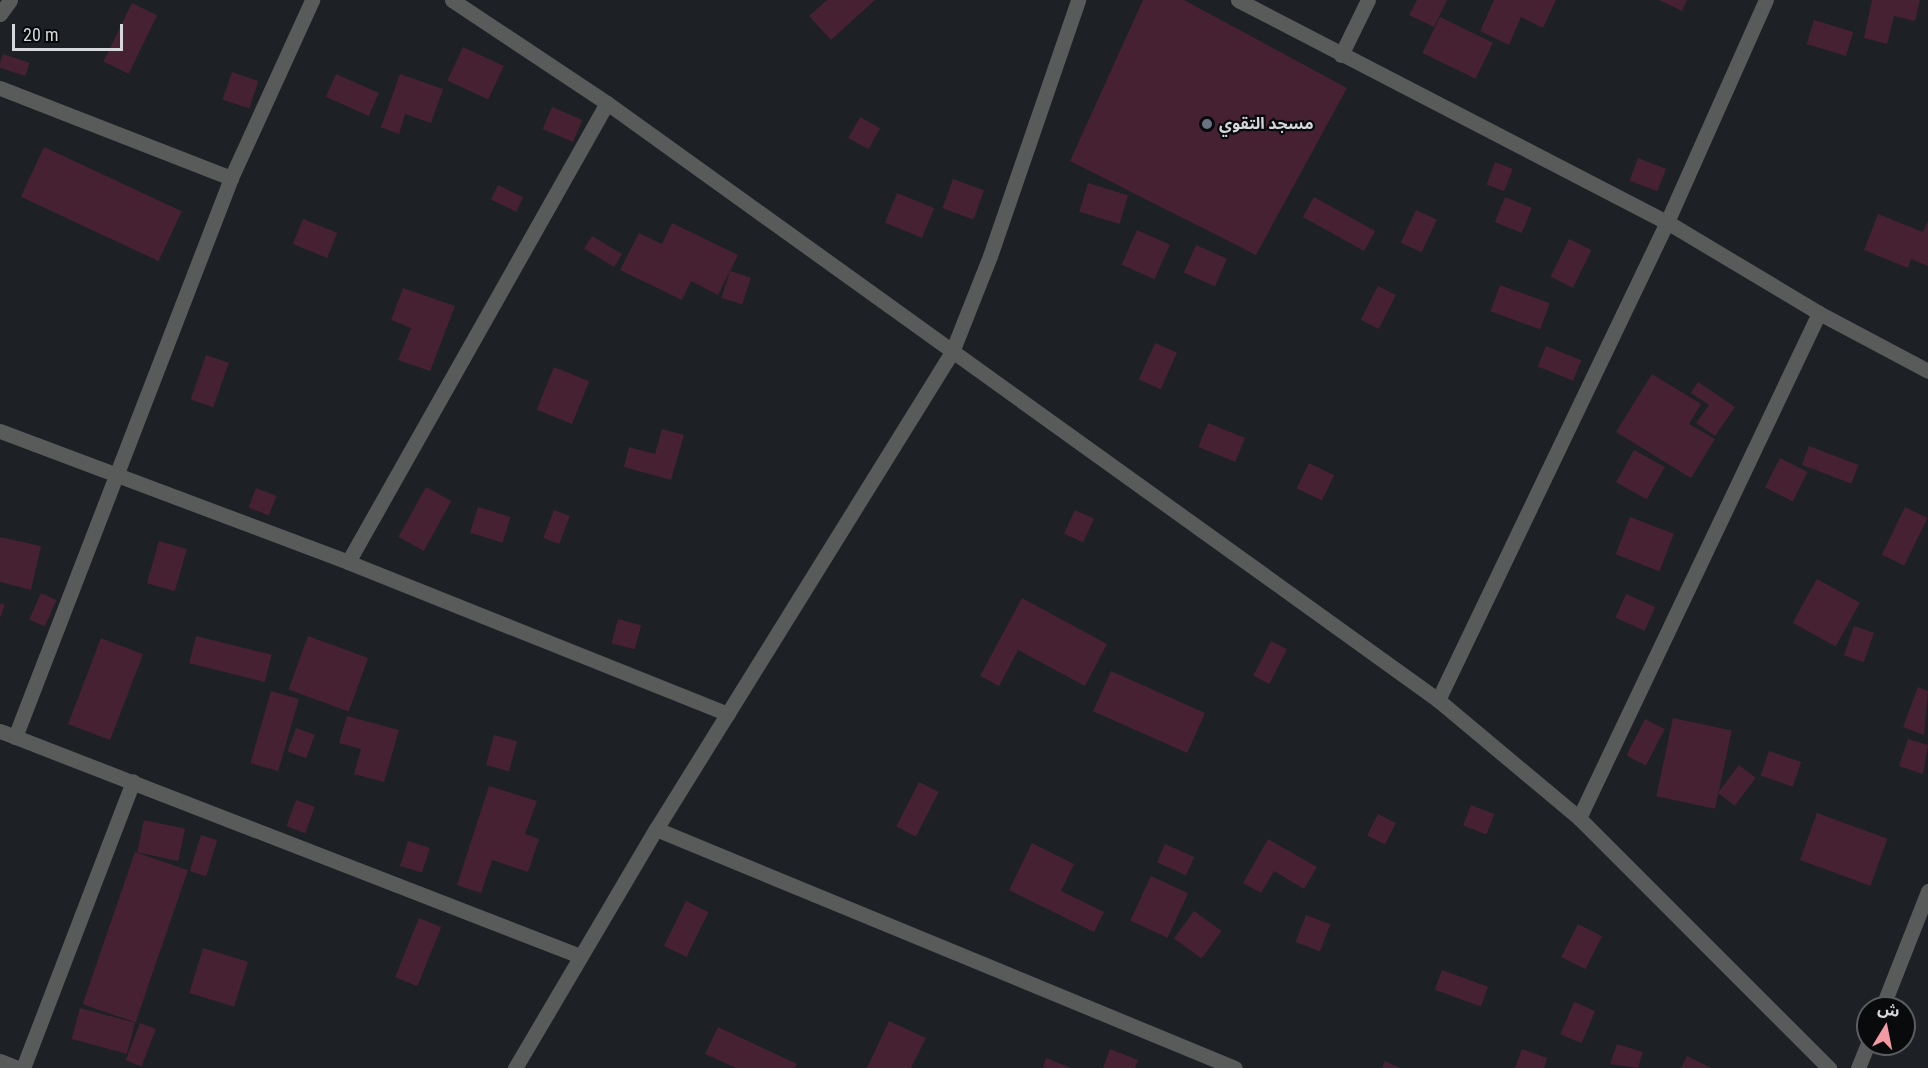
<!DOCTYPE html>
<html>
<head>
<meta charset="utf-8">
<style>
  body { margin:0 }
  #map { position:relative; width:1928px; height:1068px; overflow:hidden; background:#1d2025; font-family:"Roboto Condensed","Noto Sans Arabic",sans-serif }
  div>[style] { position:absolute }
  .building>* { inset:0; background:#462132; transform-origin:0 0 }
  .minor>* { height:15px; margin:-7.5px; padding:0 7.5px; transform-origin:7.5px; border-radius:7.5px; background:#585b5a }
  .dots>* { width:16px; height:16px; translate:-50% -50%; box-sizing:border-box; border:3px solid #080a0c; border-radius:50% }
  span { translate:-50% -50%; white-space:nowrap; text-align:center; line-height:1.15; -webkit-text-stroke:4.5px #080a0c; paint-order:stroke }
  .poi-label { font-size:16px; color:#d6d7db; font-weight:700 }
  .left { translate:0 -50%; text-align:left }
  .north { position:absolute; left:1856px; top:996px; width:60px; height:60px; box-sizing:border-box; background:#080a0c; border:2px solid #5a5c5f; border-radius:50%; rotate:10deg; font-size:16px; font-weight:700; line-height:24px; text-align:center; color:#d6d7db }
  .north::after { content:''; display:block; margin:auto; width:21px; height:27px; background:#f49aa2; clip-path:polygon(50% 0,100% 100%,50% 72%,0 100%) }
  .scale { position:absolute; left:12px; top:24px; width:111px; height:27px; box-sizing:border-box; border:3px solid #d6d7db; border-top:0; padding-left:8px; font-size:18px; line-height:21px; white-space:nowrap; color:#d6d7db; -webkit-text-stroke:4px #080a0c; paint-order:stroke }
</style>
</head>
<body>
<div id="map">
  <div class="building">
    <div style="clip-path:polygon(827px 0,875px 0,831px 40px,809px 16px)"></div>
    <div style="clip-path:polygon(1143px 0,1184px 0,1347px 88px,1256px 255px,1070px 161px)"></div>
    <div style="clip-path:polygon(1417px 0,1447px 0,1434px 27px,1409px 15px)"></div>
    <div style="clip-path:polygon(1494px 0,1556px 0,1543px 28px,1521px 17px,1509px 45px,1480px 31px)"></div>
    <div style="clip-path:polygon(1659px 0,1687px 0,1682px 11px)"></div>
    <div style="clip-path:polygon(1872px 0,1920px 0,1915px 21px,1894px 16px,1887px 44px,1864px 38px)"></div>
    <div style="left:132px;top:3px;width:28px;height:65px;rotate:26deg"></div>
    <div style="left:1440px;top:17px;width:59px;height:40px;rotate:26deg"></div>
    <div style="left:1814px;top:20px;width:41px;height:25px;rotate:17deg"></div>
    <div style="left:463px;top:47px;width:45px;height:37px;rotate:25deg"></div>
    <div style="left:3px;top:54px;width:28px;height:14px;rotate:18deg"></div>
    <div style="left:232px;top:72px;width:28px;height:29px;rotate:19deg"></div>
    <div style="left:336px;top:74px;width:47px;height:25px;rotate:24deg"></div>
    <div style="clip-path:polygon(400px 74px,443px 89px,431px 123px,405px 114px,399px 134px,381px 127px)"></div>
    <div style="left:552px;top:107px;width:33px;height:24px;rotate:23deg"></div>
    <div style="left:860px;top:117px;width:23px;height:24px;rotate:29deg"></div>
    <div style="left:44px;top:147px;width:152px;height:55px;rotate:25deg"></div>
    <div style="left:1638px;top:158px;width:30px;height:24px;rotate:21deg"></div>
    <div style="left:1495px;top:162px;width:19px;height:24px;rotate:21deg"></div>
    <div style="left:953px;top:179px;width:33px;height:31px;rotate:20deg"></div>
    <div style="left:1088px;top:183px;width:42px;height:30px;rotate:17deg"></div>
    <div style="left:498px;top:185px;width:28px;height:16px;rotate:26deg"></div>
    <div style="left:897px;top:193px;width:40px;height:32px;rotate:22deg"></div>
    <div style="left:1314px;top:197px;width:70px;height:23px;rotate:29deg"></div>
    <div style="left:1505px;top:197px;width:29px;height:27px;rotate:22deg"></div>
    <div style="left:1416px;top:210px;width:23px;height:36px;rotate:25deg"></div>
    <div style="clip-path:polygon(1878px 214px,1923px 232px,1928px 221px,1928px 266px,1911px 259px,1908px 268px,1864px 250px)"></div>
    <div style="left:303px;top:219px;width:37px;height:27px;rotate:22deg"></div>
    <div style="clip-path:polygon(672px 223px,738px 255px,718px 295px,691px 281px,682px 300px,620px 270px,639px 233px,662px 244px)"></div>
    <div style="left:1137px;top:230px;width:36px;height:38px;rotate:24deg"></div>
    <div style="left:592px;top:236px;width:35px;height:15px;rotate:31deg"></div>
    <div style="left:1569px;top:239px;width:25px;height:42px;rotate:26deg"></div>
    <div style="left:1196px;top:245px;width:34px;height:30px;rotate:24deg"></div>
    <div style="left:730px;top:271px;width:22px;height:28px;rotate:18deg"></div>
    <div style="left:1500px;top:285px;width:53px;height:28px;rotate:20deg"></div>
    <div style="left:1378px;top:286px;width:20px;height:38px;rotate:27deg"></div>
    <div style="clip-path:polygon(403px 288px,455px 306px,430px 371px,398px 360px,411px 328px,391px 320px)"></div>
    <div style="left:1155px;top:343px;width:24px;height:40px;rotate:24deg"></div>
    <div style="left:1546px;top:346px;width:38px;height:22px;rotate:22deg"></div>
    <div style="left:206px;top:355px;width:24px;height:47px;rotate:19deg"></div>
    <div style="left:554px;top:367px;width:38px;height:46px;rotate:22deg"></div>
    <div style="clip-path:polygon(1652px 374px,1701px 404px,1689px 424px,1715px 439px,1691px 478px,1616px 432px)"></div>
    <div style="clip-path:polygon(1698px 382px,1735px 407px,1715px 436px,1696px 423px,1709px 405px,1691px 393px)"></div>
    <div style="left:1208px;top:423px;width:40px;height:26px;rotate:22deg"></div>
    <div style="clip-path:polygon(662px 429px,684px 435px,671px 480px,624px 467px,629px 447px,655px 454px)"></div>
    <div style="left:1809px;top:446px;width:53px;height:20px;rotate:21deg"></div>
    <div style="left:1634px;top:450px;width:35px;height:37px;rotate:29deg"></div>
    <div style="left:1780px;top:458px;width:31px;height:33px;rotate:27deg"></div>
    <div style="left:1309px;top:463px;width:28px;height:28px;rotate:26deg"></div>
    <div style="left:426px;top:487px;width:29px;height:57px;rotate:29deg"></div>
    <div style="left:256px;top:488px;width:22px;height:21px;rotate:21deg"></div>
    <div style="left:478px;top:507px;width:34px;height:27px;rotate:17deg"></div>
    <div style="left:1905px;top:507px;width:25px;height:53px;rotate:26deg"></div>
    <div style="left:554px;top:510px;width:17px;height:30px;rotate:21deg"></div>
    <div style="left:1075px;top:510px;width:21px;height:26px;rotate:25deg"></div>
    <div style="left:1630px;top:517px;width:47px;height:40px;rotate:21deg"></div>
    <div style="clip-path:polygon(0 537px,41px 546px,31px 590px,0 582px)"></div>
    <div style="left:159px;top:541px;width:29px;height:44px;rotate:16deg"></div>
    <div style="left:1817px;top:579px;width:49px;height:50px;rotate:29deg"></div>
    <div style="left:41px;top:593px;width:17px;height:29px;rotate:24deg"></div>
    <div style="left:1626px;top:594px;width:32px;height:26px;rotate:24deg"></div>
    <div style="clip-path:polygon(1022px 598px,1107px 644px,1085px 686px,1018px 650px,999px 686px,980px 676px)"></div>
    <div style="clip-path:polygon(0 603px,5px 605px,0 618px)"></div>
    <div style="left:618px;top:619px;width:24px;height:25px;rotate:15deg"></div>
    <div style="left:1854px;top:626px;width:21px;height:31px;rotate:19deg"></div>
    <div style="left:196px;top:636px;width:78px;height:28px;rotate:14deg"></div>
    <div style="left:308px;top:636px;width:64px;height:57px;rotate:20deg"></div>
    <div style="left:101px;top:638px;width:45px;height:92px;rotate:21deg"></div>
    <div style="left:1271px;top:641px;width:18px;height:39px;rotate:27deg"></div>
    <div style="left:1111px;top:671px;width:103px;height:44px;rotate:24deg"></div>
    <div style="clip-path:polygon(1918px 687px,1928px 691px,1924px 735px,1903px 727px)"></div>
    <div style="left:271px;top:691px;width:29px;height:75px;rotate:16deg"></div>
    <div style="clip-path:polygon(347px 716px,399px 730px,384px 782px,354px 774px,361px 749px,339px 743px)"></div>
    <div style="left:1673px;top:718px;width:60px;height:80px;rotate:12deg"></div>
    <div style="left:1645px;top:719px;width:22px;height:41px;rotate:27deg"></div>
    <div style="left:296px;top:728px;width:20px;height:25px;rotate:20deg"></div>
    <div style="left:494px;top:735px;width:24px;height:31px;rotate:15deg"></div>
    <div style="clip-path:polygon(1908px 739px,1928px 745px,1923px 774px,1899px 766px)"></div>
    <div style="left:1769px;top:751px;width:34px;height:26px;rotate:19deg"></div>
    <div style="left:1739px;top:765px;width:21px;height:35px;rotate:37deg"></div>
    <div style="left:919px;top:782px;width:22px;height:50px;rotate:27deg"></div>
    <div style="clip-path:polygon(489px 786px,537px 801px,525px 834px,539px 839px,528px 872px,492px 860px,481px 893px,457px 885px)"></div>
    <div style="left:296px;top:800px;width:20px;height:28px;rotate:20deg"></div>
    <div style="left:1471px;top:805px;width:25px;height:22px;rotate:21deg"></div>
    <div style="left:1817px;top:813px;width:75px;height:50px;rotate:20deg"></div>
    <div style="left:1378px;top:814px;width:20px;height:24px;rotate:27deg"></div>
    <div style="left:144px;top:820px;width:42px;height:33px;rotate:12deg"></div>
    <div style="left:201px;top:835px;width:17px;height:38px;rotate:17deg"></div>
    <div style="clip-path:polygon(1268px 839px,1317px 867px,1304px 889px,1274px 871px,1261px 893px,1243px 883px)"></div>
    <div style="left:408px;top:841px;width:23px;height:26px;rotate:18deg"></div>
    <div style="clip-path:polygon(1032px 843px,1074px 864px,1061px 891px,1104px 912px,1094px 932px,1009px 890px)"></div>
    <div style="left:1165px;top:844px;width:32px;height:20px;rotate:24deg"></div>
    <div style="left:135px;top:852px;width:56px;height:161px;rotate:19deg"></div>
    <div style="left:1151px;top:876px;width:41px;height:49px;rotate:25deg"></div>
    <div style="left:686px;top:901px;width:25px;height:50px;rotate:26deg"></div>
    <div style="left:1194px;top:911px;width:34px;height:34px;rotate:36deg"></div>
    <div style="left:1306px;top:915px;width:26px;height:29px;rotate:21deg"></div>
    <div style="left:419px;top:918px;width:24px;height:64px;rotate:22deg"></div>
    <div style="left:1578px;top:924px;width:27px;height:37px;rotate:27deg"></div>
    <div style="left:203px;top:948px;width:47px;height:47px;rotate:17deg"></div>
    <div style="left:1442px;top:970px;width:49px;height:21px;rotate:20deg"></div>
    <div style="left:1574px;top:1002px;width:23px;height:35px;rotate:23deg"></div>
    <div style="left:80px;top:1008px;width:57px;height:32px;rotate:15deg"></div>
    <div style="clip-path:polygon(889px 1021px,926px 1038px,911px 1068px,867px 1068px)"></div>
    <div style="left:140px;top:1023px;width:17px;height:40px;rotate:21deg"></div>
    <div style="clip-path:polygon(718px 1027px,797px 1064px,795px 1068px,736px 1068px,705px 1054px)"></div>
    <div style="clip-path:polygon(1617px 1044px,1643px 1052px,1638px 1068px,1610px 1064px)"></div>
    <div style="clip-path:polygon(1110px 1049px,1138px 1060px,1135px 1068px,1103px 1068px)"></div>
    <div style="clip-path:polygon(1522px 1049px,1547px 1058px,1544px 1068px,1515px 1068px)"></div>
    <div style="clip-path:polygon(1687px 1056px,1711px 1068px,1681px 1068px)"></div>
    <div style="clip-path:polygon(1046px 1058px,1071px 1068px,1043px 1068px)"></div>
    <div style="clip-path:polygon(1385px 1061px,1400px 1068px,1382px 1068px)"></div>
  </div>
  <div class="minor">
    <div style="left:452px;top:0;width:186px;rotate:33.6deg"></div>
    <div style="left:607px;top:103px;width:1023px;rotate:35.69deg"></div>
    <div style="left:1438px;top:700px;width:184px;rotate:39.9deg"></div>
    <div style="left:1579px;top:818px;width:354px;rotate:45deg"></div>
    <div style="left:1238px;top:0;width:483px;rotate:27.4deg"></div>
    <div style="left:1667px;top:222px;width:177px;rotate:30.9deg"></div>
    <div style="left:1819px;top:313px;width:123px;rotate:28deg"></div>
    <div style="left:0;top:14px;width:17px;rotate:-54deg"></div>
    <div style="left:1341px;top:55px;width:61px;rotate:-63.9deg"></div>
    <div style="left:0;top:88px;width:248px;rotate:21.3deg"></div>
    <div style="left:0;top:431px;width:372px;rotate:20.6deg"></div>
    <div style="left:348px;top:562px;width:409px;rotate:21.8deg"></div>
    <div style="left:348px;top:562px;width:527px;rotate:-60.57deg"></div>
    <div style="left:1438px;top:700px;width:530px;rotate:-64.4deg"></div>
    <div style="left:1667px;top:222px;width:243px;rotate:-66deg"></div>
    <div style="left:0;top:731px;width:622px;rotate:21.2deg"></div>
    <div style="left:15px;top:737px;width:599px;rotate:-68.87deg"></div>
    <div style="left:231px;top:178px;width:196px;rotate:-65.5deg"></div>
    <div style="left:1579px;top:818px;width:559px;rotate:-64.58deg"></div>
    <div style="left:656px;top:829px;width:626px;rotate:22.43deg"></div>
    <div style="left:1882px;top:1008px;width:126px;rotate:-68.5deg"></div>
    <div style="left:0;top:1061px;width:18px;rotate:22deg"></div>
    <div style="left:23px;top:1068px;width:307px;rotate:-69deg"></div>
    <div style="left:515px;top:1068px;width:277px;rotate:-59.5deg"></div>
    <div style="left:656px;top:829px;width:561px;rotate:-58.18deg"></div>
    <div style="left:952px;top:352px;width:103px;rotate:-68.4deg"></div>
    <div style="left:990px;top:256px;width:271px;rotate:-71deg"></div>
    <div style="left:1858px;top:1068px;width:27px;rotate:-68deg"></div>
  </div>
  <div class="dots">
    <div style="left:1207px;top:124px;background:#6b7280"></div>
  </div>
  <div class="poi-label">
    <span class="left" style="left:1219px;top:124px">مسجد التقوي</span>
  </div>
  <div class="north">ش</div>
  <div class="scale">20 m</div>
</div>
</body>
</html>
